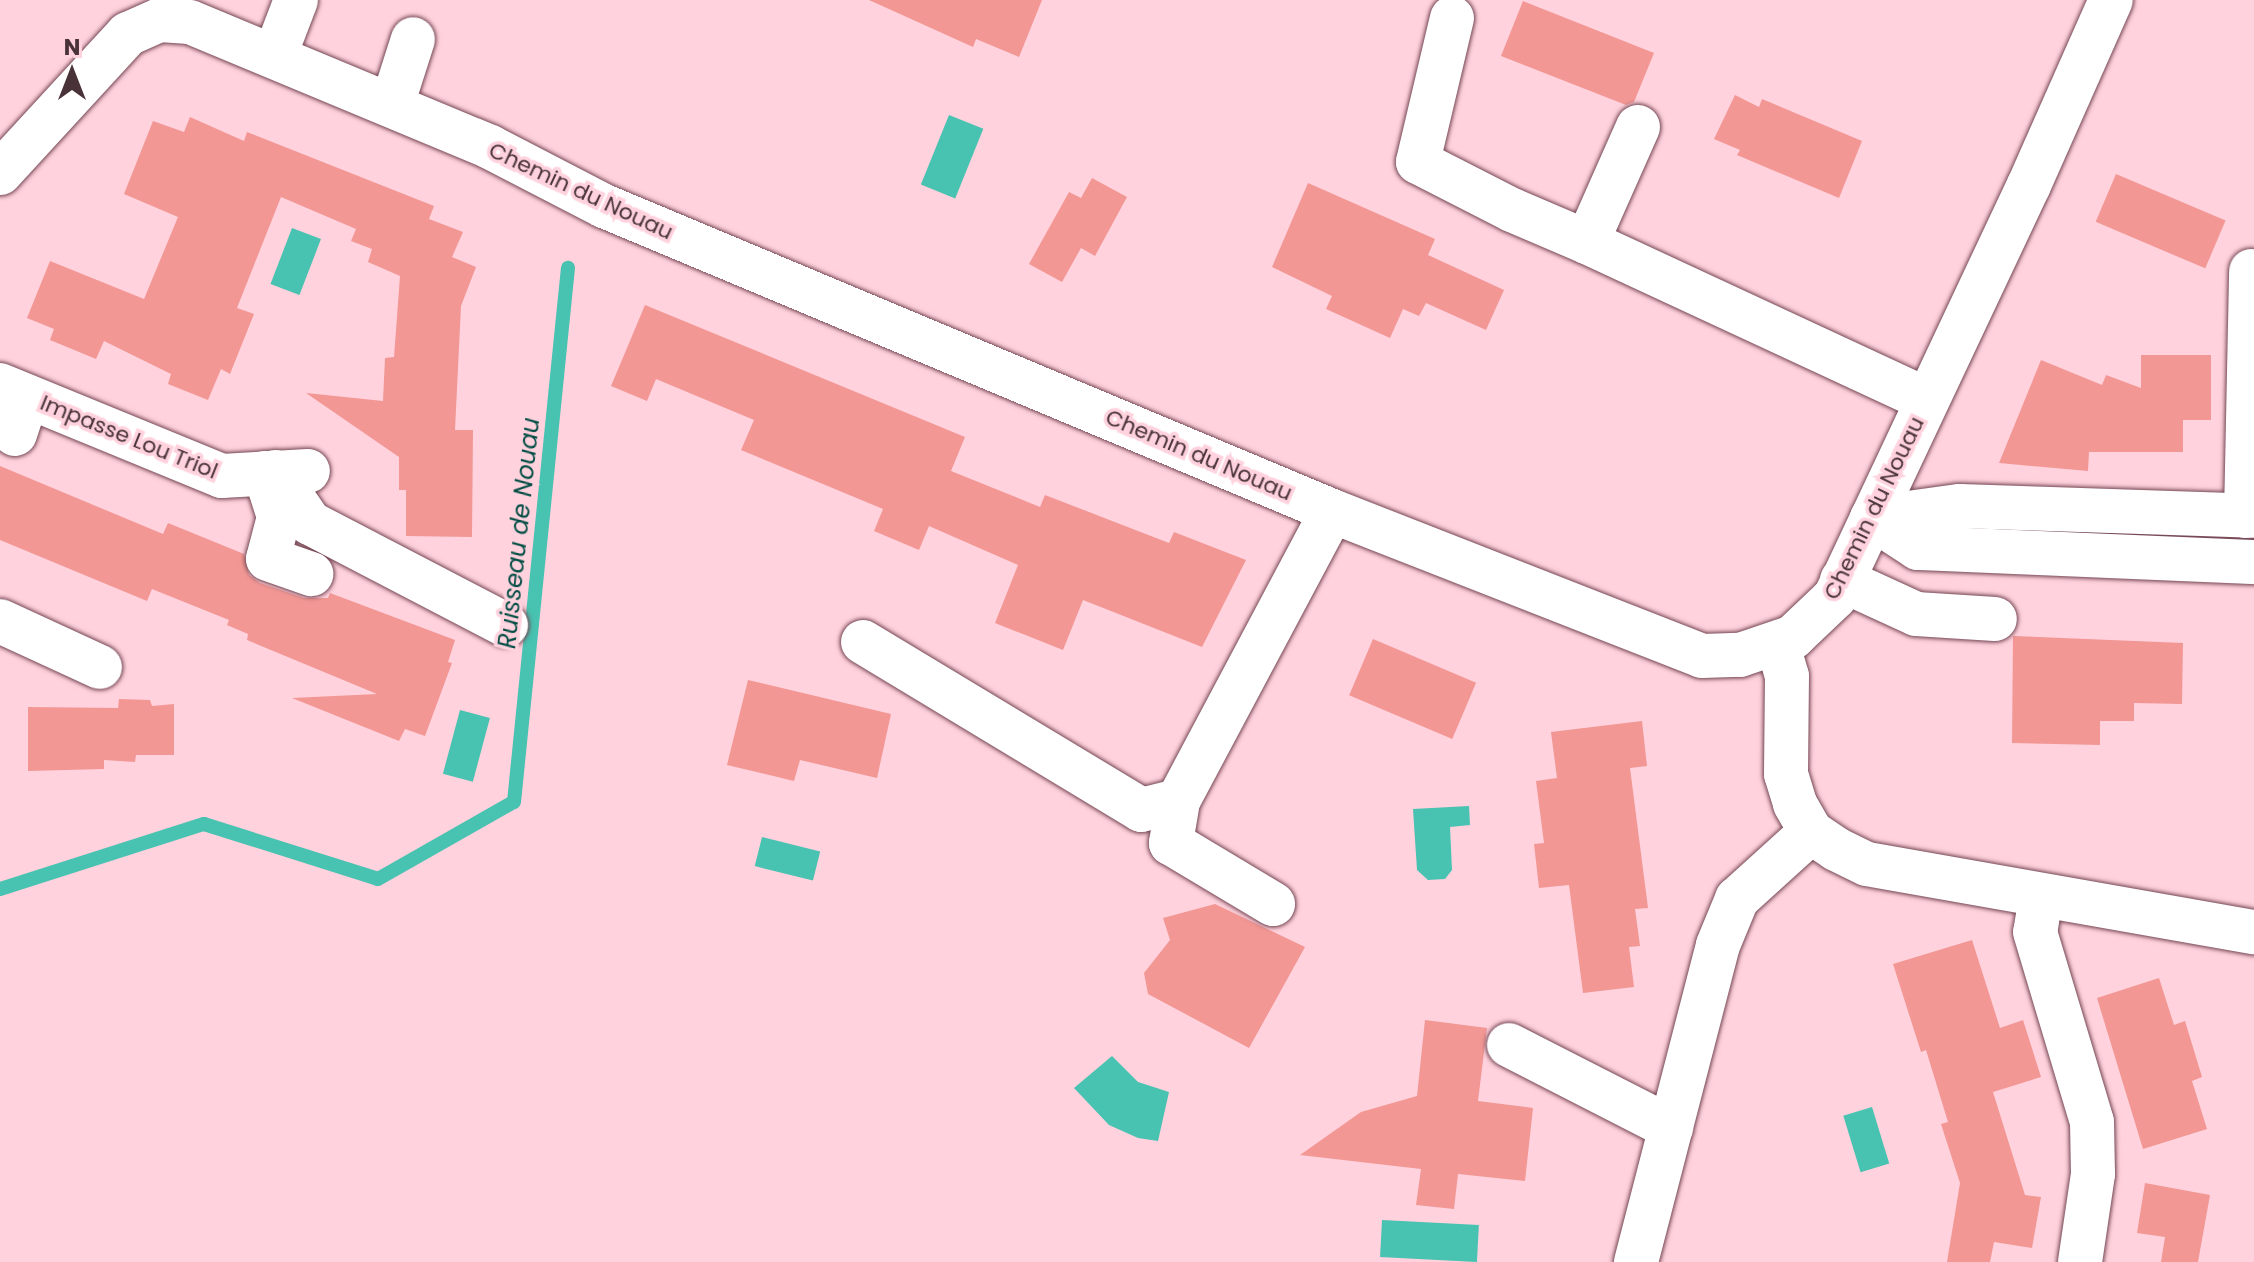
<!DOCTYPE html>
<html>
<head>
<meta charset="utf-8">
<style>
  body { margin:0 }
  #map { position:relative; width:2254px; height:1262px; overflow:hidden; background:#ffd2dd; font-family:Poppins,sans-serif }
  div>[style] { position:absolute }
  .water>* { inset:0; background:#48c2b1; transform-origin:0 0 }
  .stream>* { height:14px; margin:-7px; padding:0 7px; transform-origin:7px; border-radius:7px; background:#48c2b1 }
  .building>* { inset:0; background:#f29794; transform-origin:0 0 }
  .roads { filter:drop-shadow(0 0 2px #754754) drop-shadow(0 0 2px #754754) }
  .minor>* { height:44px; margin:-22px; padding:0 22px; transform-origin:22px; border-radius:22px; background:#fff }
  span { translate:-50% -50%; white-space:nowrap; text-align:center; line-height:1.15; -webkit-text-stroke:7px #ffd2dd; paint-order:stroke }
  .street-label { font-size:22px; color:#493339 }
  .water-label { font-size:24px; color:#014d44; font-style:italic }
  .north { position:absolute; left:32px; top:32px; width:80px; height:80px; -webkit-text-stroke:6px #ffd2dd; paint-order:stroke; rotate:0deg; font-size:22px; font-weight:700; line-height:32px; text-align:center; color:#493339 }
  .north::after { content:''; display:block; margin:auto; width:28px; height:36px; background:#493339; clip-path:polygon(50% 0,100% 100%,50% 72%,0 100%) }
</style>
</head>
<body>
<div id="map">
  <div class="water">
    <div style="left:949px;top:115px;width:37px;height:75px;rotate:22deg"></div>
    <div style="left:292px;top:228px;width:31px;height:60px;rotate:21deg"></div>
    <div style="left:460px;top:710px;width:31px;height:66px;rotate:15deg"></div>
    <div style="clip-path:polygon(1469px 806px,1470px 825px,1450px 827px,1452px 870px,1445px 879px,1428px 880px,1417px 870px,1413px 809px)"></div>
    <div style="left:762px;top:837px;width:60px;height:30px;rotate:14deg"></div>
    <div style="clip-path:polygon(1112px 1056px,1138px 1082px,1169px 1092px,1158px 1141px,1138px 1138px,1109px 1125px,1074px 1088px)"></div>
    <div style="left:1872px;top:1107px;width:59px;height:30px;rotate:73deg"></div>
    <div style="left:1382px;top:1220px;width:97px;height:37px;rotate:3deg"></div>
  </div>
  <div class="stream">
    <div style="left:514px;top:802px;width:537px;rotate:-84.23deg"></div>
    <div style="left:0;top:889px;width:214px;rotate:-17.7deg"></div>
    <div style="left:204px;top:824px;width:182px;rotate:17.5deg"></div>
    <div style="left:378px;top:879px;width:154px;rotate:-29.6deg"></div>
  </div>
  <div class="building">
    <div style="clip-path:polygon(869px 0,1042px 0,1019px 57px,976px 39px,973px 47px)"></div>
    <div style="clip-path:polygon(1523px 1px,1654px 53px,1634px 102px,1626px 105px,1501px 56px)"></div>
    <div style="clip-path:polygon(1735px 95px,1759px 107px,1762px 99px,1862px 141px,1839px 198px,1737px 155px,1740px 150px,1714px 139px)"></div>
    <div style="clip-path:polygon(190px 117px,244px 141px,247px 132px,434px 206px,429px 219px,463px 232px,452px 257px,476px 267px,461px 306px,455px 430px,473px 430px,472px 537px,406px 536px,406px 490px,399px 490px,399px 457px,306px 393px,383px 401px,385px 358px,394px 357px,400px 276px,368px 262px,372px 249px,351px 241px,356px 229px,281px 197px,237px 308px,254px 314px,230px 374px,221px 369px,208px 400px,168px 384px,171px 374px,104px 341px,96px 359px,50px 340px,54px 329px,27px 318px,50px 261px,144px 299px,178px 217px,124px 194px,153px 121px,184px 132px)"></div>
    <div style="left:2116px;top:174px;width:119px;height:52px;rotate:23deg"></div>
    <div style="clip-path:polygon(1092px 178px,1127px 197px,1095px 256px,1081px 248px,1062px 282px,1029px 264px,1069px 192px,1081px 198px)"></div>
    <div style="clip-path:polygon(1308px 183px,1435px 239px,1428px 255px,1504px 290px,1486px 330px,1426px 303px,1419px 316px,1403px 309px,1390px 338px,1326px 309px,1332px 296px,1272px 267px)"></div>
    <div style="clip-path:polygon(645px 305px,965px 437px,951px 471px,1040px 507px,1045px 495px,1169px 543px,1174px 532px,1246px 560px,1202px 647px,1083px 600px,1063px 650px,995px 623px,1018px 565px,929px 526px,919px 550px,874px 531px,883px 509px,741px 450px,754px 420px,656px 379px,647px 401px,611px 386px)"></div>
    <div style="clip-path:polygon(2141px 355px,2211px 355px,2211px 420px,2183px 420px,2183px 452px,2089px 452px,2088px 471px,1999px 463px,2041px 360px,2102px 385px,2106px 375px,2141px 388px)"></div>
    <div style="clip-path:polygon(0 466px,163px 534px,168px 523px,244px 554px,249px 575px,260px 583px,304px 598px,328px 598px,330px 593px,455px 640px,448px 662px,452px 663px,425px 736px,405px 729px,399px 741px,292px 698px,377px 694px,247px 640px,248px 634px,227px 625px,229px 620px,152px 589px,147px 601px,0 540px)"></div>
    <div style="clip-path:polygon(2013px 636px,2183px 643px,2182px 704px,2134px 703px,2134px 721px,2100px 721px,2100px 745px,2012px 743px)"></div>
    <div style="left:1373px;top:639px;width:112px;height:61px;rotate:23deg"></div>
    <div style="clip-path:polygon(748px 680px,891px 714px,877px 778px,800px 760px,794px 781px,727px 765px)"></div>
    <div style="clip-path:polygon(119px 699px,150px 700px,152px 706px,174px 704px,174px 755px,136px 755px,135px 762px,104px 760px,104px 769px,28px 771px,28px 707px,118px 708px)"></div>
    <div style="clip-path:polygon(1642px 721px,1647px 766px,1630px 768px,1648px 908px,1635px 909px,1640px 946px,1629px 947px,1634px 987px,1583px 993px,1569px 885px,1539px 888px,1534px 844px,1544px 843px,1536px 781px,1557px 778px,1551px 732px)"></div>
    <div style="clip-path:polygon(1215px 904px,1305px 947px,1249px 1048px,1148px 994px,1144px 973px,1170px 940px,1163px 918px)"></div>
    <div style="clip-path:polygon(1972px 940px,2000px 1028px,2023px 1020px,2041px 1077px,1993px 1092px,2025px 1195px,2041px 1197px,2032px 1248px,1994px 1242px,1990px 1262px,1947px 1262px,1960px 1183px,1941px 1124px,1948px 1122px,1926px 1050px,1921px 1052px,1893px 964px)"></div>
    <div style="clip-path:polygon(2159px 978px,2174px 1025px,2185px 1021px,2202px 1077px,2192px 1081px,2207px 1129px,2143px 1149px,2097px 998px)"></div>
    <div style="clip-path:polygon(1425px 1020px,1487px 1028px,1478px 1101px,1533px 1108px,1525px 1181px,1458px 1174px,1454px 1209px,1416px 1205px,1421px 1169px,1300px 1155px,1361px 1112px,1417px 1096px)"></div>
    <div style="clip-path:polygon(2145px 1183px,2210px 1195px,2198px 1262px,2161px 1262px,2165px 1237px,2137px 1233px)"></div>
  </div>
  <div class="roads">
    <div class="minor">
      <div style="left:1452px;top:18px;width:148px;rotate:103.3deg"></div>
      <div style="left:1418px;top:162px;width:106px;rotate:27.1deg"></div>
      <div style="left:1512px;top:210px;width:82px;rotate:23.1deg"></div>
      <div style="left:275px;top:55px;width:59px;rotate:-69.1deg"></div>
      <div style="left:392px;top:105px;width:69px;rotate:-72.3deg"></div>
      <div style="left:1638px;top:127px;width:126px;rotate:113.9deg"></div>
      <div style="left:1587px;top:242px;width:374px;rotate:24.9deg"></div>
      <div style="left:0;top:173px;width:189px;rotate:-47.4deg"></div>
      <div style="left:128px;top:34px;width:35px;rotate:-24deg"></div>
      <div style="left:160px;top:20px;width:30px;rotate:4deg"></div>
      <div style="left:190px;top:22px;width:325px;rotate:22.6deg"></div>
      <div style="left:490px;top:147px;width:128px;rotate:27.4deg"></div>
      <div style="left:604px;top:206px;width:789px;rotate:22.73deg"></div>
      <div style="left:1332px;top:511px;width:397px;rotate:21.4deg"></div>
      <div style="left:1702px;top:656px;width:38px;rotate:-2deg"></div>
      <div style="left:1740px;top:655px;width:56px;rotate:-18.8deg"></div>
      <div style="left:1793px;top:637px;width:58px;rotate:-43.6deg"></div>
      <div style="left:1835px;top:597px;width:455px;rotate:-64.8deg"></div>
      <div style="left:2029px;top:185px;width:202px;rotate:-66.1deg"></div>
      <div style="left:0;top:385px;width:240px;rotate:22.3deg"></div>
      <div style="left:222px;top:476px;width:86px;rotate:-3.3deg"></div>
      <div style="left:15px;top:434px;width:39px;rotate:-72deg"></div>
      <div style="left:275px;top:472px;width:62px;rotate:55.5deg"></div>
      <div style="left:310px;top:523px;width:221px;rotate:27.5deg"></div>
      <div style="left:265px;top:473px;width:46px;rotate:72.3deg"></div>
      <div style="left:279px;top:517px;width:43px;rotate:104.7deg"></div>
      <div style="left:268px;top:559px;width:46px;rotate:19.2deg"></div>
      <div style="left:2246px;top:516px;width:245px;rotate:-88.8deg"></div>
      <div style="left:1872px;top:518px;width:55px;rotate:33.1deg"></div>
      <div style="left:1918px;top:548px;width:336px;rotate:2.4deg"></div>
      <div style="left:1872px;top:518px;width:89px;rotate:-7.8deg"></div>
      <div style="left:1960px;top:506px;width:294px;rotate:1.9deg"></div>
      <div style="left:1842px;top:580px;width:81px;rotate:24.7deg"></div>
      <div style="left:1916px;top:614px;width:79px;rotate:3.6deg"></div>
      <div style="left:0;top:621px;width:110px;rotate:24.7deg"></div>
      <div style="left:863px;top:642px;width:325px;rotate:31.1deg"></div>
      <div style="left:1141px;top:810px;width:38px;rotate:-14deg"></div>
      <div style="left:1178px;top:801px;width:328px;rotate:-62deg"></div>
      <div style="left:1778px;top:645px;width:32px;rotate:74deg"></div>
      <div style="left:1787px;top:676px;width:98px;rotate:90.6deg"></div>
      <div style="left:1786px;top:774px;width:31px;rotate:73deg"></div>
      <div style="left:1795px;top:804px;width:32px;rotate:60deg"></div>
      <div style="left:1811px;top:832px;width:30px;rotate:34deg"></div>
      <div style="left:1836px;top:849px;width:34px;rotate:26deg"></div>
      <div style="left:1867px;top:864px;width:393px;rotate:10deg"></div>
      <div style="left:1178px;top:801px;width:43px;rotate:99.5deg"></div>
      <div style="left:1171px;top:843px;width:119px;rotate:30.9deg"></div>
      <div style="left:2041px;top:896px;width:36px;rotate:99deg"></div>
      <div style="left:2035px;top:932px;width:198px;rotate:73.3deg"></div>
      <div style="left:2092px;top:1122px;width:52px;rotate:88.9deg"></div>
      <div style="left:2093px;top:1174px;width:89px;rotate:98.4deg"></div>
      <div style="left:1509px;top:1045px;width:182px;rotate:27.1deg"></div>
      <div style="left:1636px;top:1262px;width:327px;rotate:-75.5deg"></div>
      <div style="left:1718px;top:945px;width:50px;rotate:-67.6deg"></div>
      <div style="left:1737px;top:899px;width:100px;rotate:-42.2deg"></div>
    </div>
  </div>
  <div class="street-label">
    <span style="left:581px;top:191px;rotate:25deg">Chemin du Nouau</span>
    <span style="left:129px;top:437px;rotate:22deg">Impasse Lou Triol</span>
    <span style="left:1199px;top:455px;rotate:23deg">Chemin du Nouau</span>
    <span style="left:1874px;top:508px;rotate:-64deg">Chemin du Nouau</span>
  </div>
  <div class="water-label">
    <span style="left:519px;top:533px;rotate:-84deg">Ruisseau de Nouau</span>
  </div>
  <div class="north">N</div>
</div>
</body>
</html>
